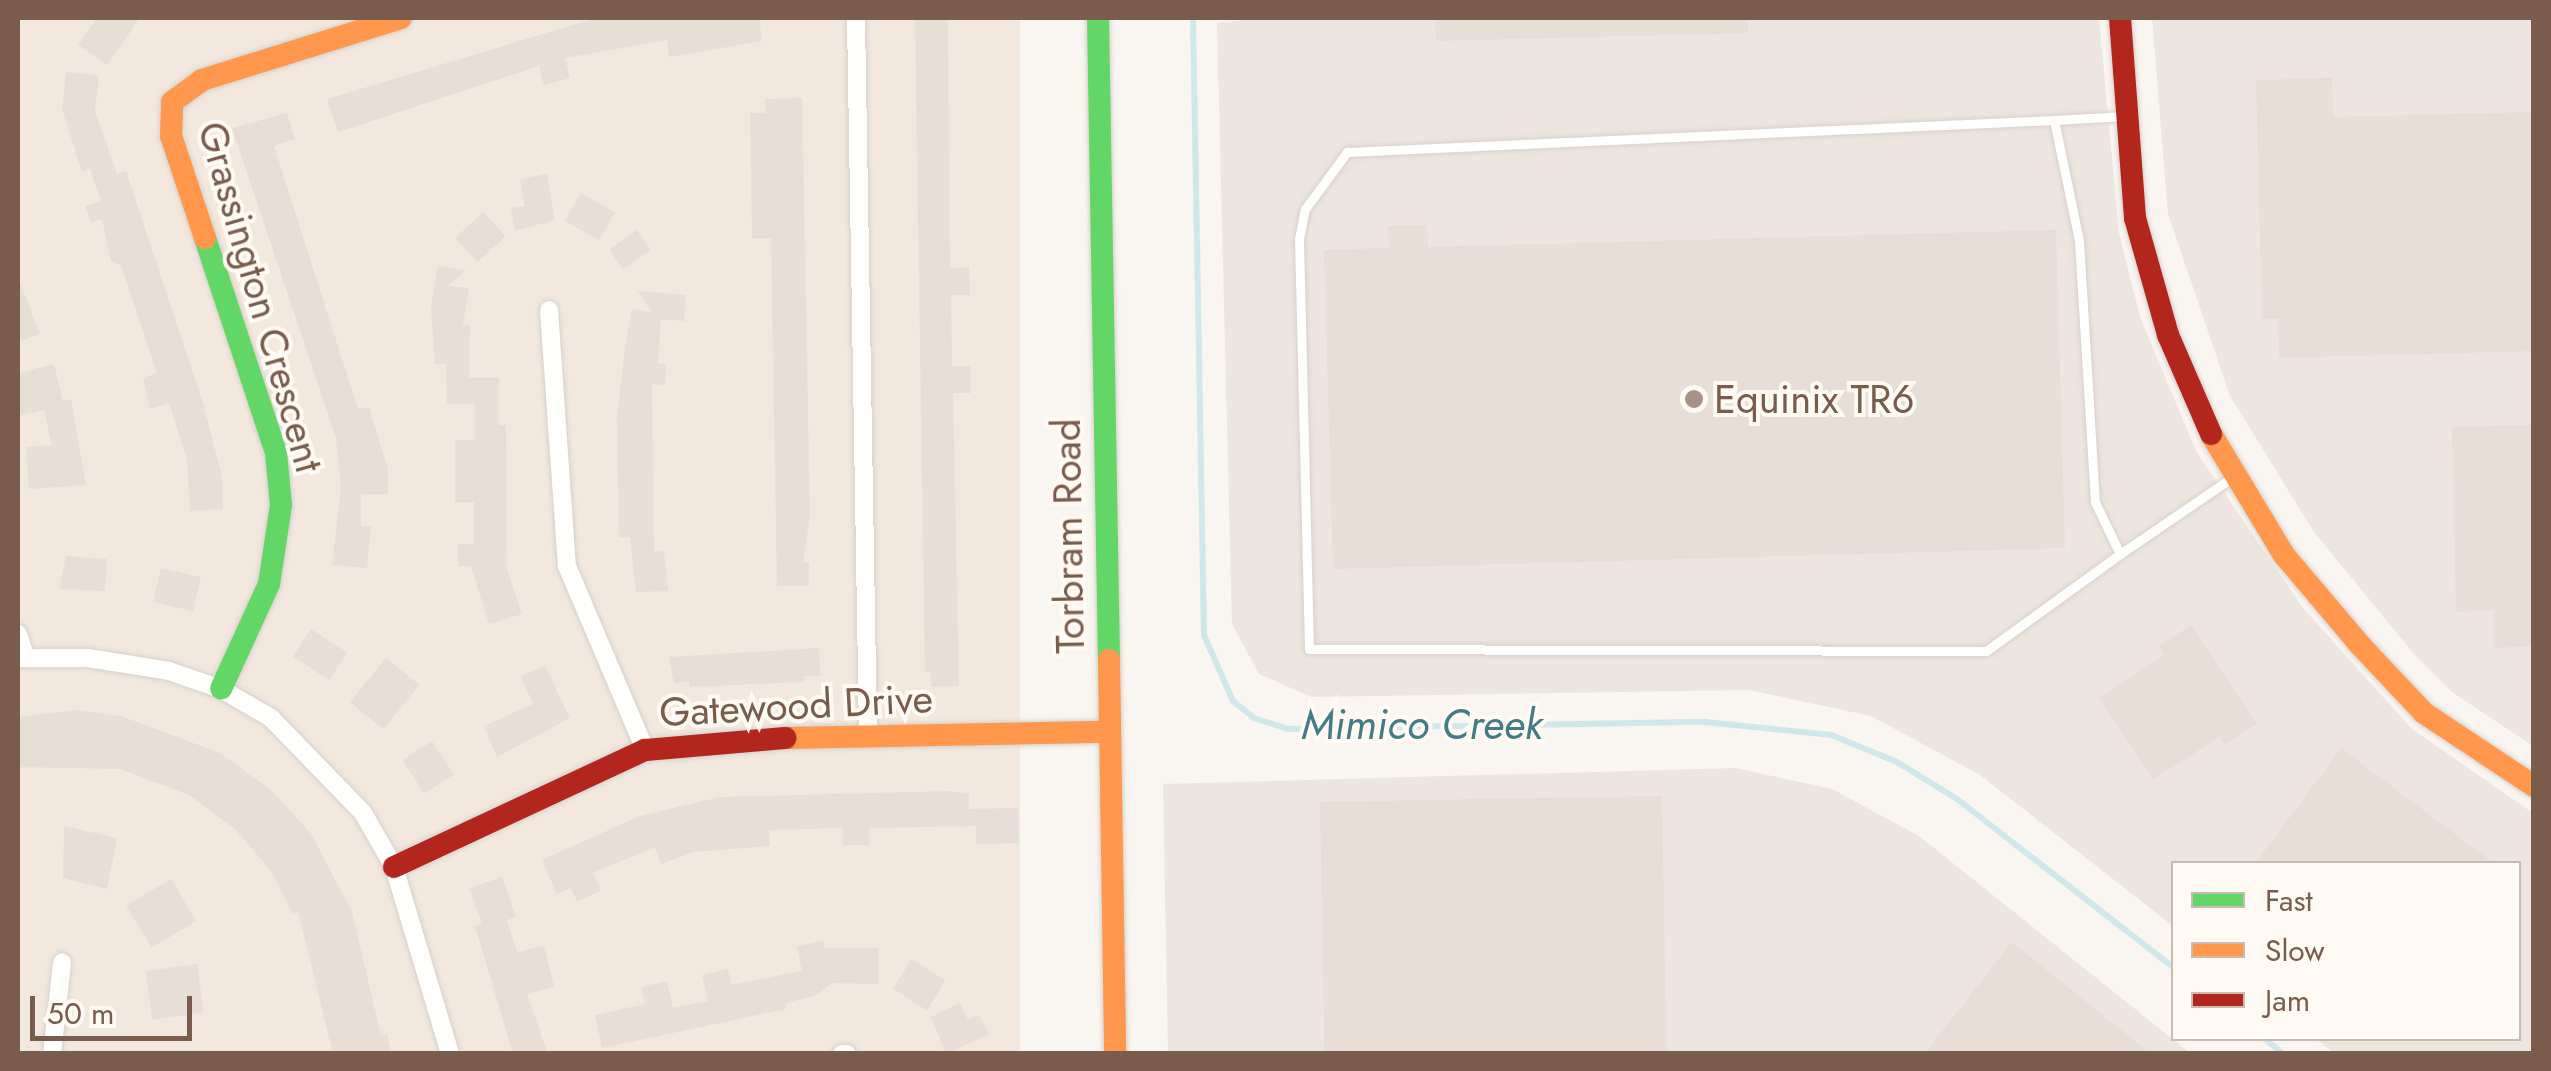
<!DOCTYPE html>
<html>
<head>
<meta charset="utf-8">
<style>
  body { margin:0 }
  #map { position:relative; width:2551px; height:1071px; overflow:hidden; background:#f9f5f0; font-family:Jost,sans-serif }
  div>[style] { position:absolute }
  .residential>* { inset:0; background:#f2e8de; transform-origin:0 0 }
  .industrial>* { inset:0; background:#ede5e0 }
  .stream>* { height:6px; margin:-3px; padding:0 3px; transform-origin:3px; border-radius:3px; background:#d0e8ea }
  .building>* { inset:0; background:#e6ded7; transform-origin:0 0 }
  .roads { filter:drop-shadow(0 0 2px #d7d1cb) drop-shadow(0 0 2px #d7d1cb) }
  .lane>* { height:9px; margin:-4.5px; padding:0 4.5px; transform-origin:4.5px; border-radius:4.5px; background:#fefefd }
  .street>* { height:18px; margin:-9px; padding:0 9px; transform-origin:9px; border-radius:9px; background:#fefefd }
  .fast>* { height:22px; margin:-11px; padding:0 11px; transform-origin:11px; border-radius:11px; background:#63d668 }
  .slow>* { height:22px; margin:-11px; padding:0 11px; transform-origin:11px; border-radius:11px; background:#ff974d }
  .jam>* { height:22px; margin:-11px; padding:0 11px; transform-origin:11px; border-radius:11px; background:#b3261e }
  .dots>* { width:28px; height:28px; translate:-50% -50%; box-sizing:border-box; border:5px solid #fffaf3; border-radius:50% }
  span { translate:-50% -50%; white-space:nowrap; text-align:center; line-height:1.15; -webkit-text-stroke:8px #fffaf3; paint-order:stroke }
  .street-label { font-size:40px; color:#7a5c4d }
  .poi-label { font-size:40px; color:#7a5c4d }
  .left { translate:0 -50%; text-align:left }
  .water-label { font-size:42px; color:#437c86; font-style:italic }
  .frame { position:absolute; inset:0; border:20px solid #7a5c4d; pointer-events:none }
  .legend { position:absolute; left:2171px; top:861px; width:350px; height:180px; box-sizing:border-box; background:#fffaf3; border:2px solid #cabbb1; margin:0; padding:12px 18px; list-style:none; font-size:30px; color:#7a5c4d }
  .legend li { display:flex; align-items:center; gap:20px; height:50px }
  .legend b { width:50px; border:2px solid #cabbb1 }
  .scale { position:absolute; left:30px; top:996px; width:162px; height:45px; box-sizing:border-box; border:5px solid #7a5c4d; border-top:0; padding-left:12px; font-size:30px; line-height:35px; white-space:nowrap; color:#7a5c4d; -webkit-text-stroke:8px #fffaf3; paint-order:stroke }
</style>
</head>
<body>
<div id="map">
  <div class="residential">
    <div style="left:18px;top:18px;width:1002px;height:1035px"></div>
  </div>
  <div class="industrial">
    <div style="clip-path:polygon(1260px 18px,2099px 18px,2119px 233px,2140px 317px,2197px 453px,2303px 608px,2412px 729px,2533px 813px,2533px 1053px,2335px 1053px,2316px 1039px,2518px 1038px,2518px 864px,2174px 864px,2173px 926px,1980px 775px,1871px 716px,1749px 690px,1311px 697px,1259px 674px,1232px 624px,1217px 23px)"></div>
    <div style="clip-path:polygon(2152px 18px,2533px 18px,2533px 746px,2452px 692px,2414px 654px,2314px 532px,2230px 396px,2168px 214px)"></div>
    <div style="clip-path:polygon(1736px 768px,1832px 789px,1919px 836px,2190px 1053px,1168px 1053px,1163px 784px)"></div>
  </div>
  <div class="stream">
    <div style="left:1193px;top:18px;width:617px;rotate:88.98deg"></div>
    <div style="left:1204px;top:635px;width:72px;rotate:66.3deg"></div>
    <div style="left:1233px;top:701px;width:27px;rotate:39deg"></div>
    <div style="left:1254px;top:718px;width:36px;rotate:18deg"></div>
    <div style="left:1288px;top:729px;width:417px;rotate:-1deg"></div>
    <div style="left:1705px;top:722px;width:127px;rotate:5.9deg"></div>
    <div style="left:1831px;top:735px;width:71px;rotate:22.2deg"></div>
    <div style="left:1897px;top:762px;width:70px;rotate:31.7deg"></div>
    <div style="left:1957px;top:799px;width:275px;rotate:37.9deg"></div>
    <div style="left:2264px;top:1038px;width:25px;rotate:40deg"></div>
  </div>
  <div class="building">
    <div style="clip-path:polygon(97px 18px,140px 18px,107px 65px,78px 45px)"></div>
    <div style="clip-path:polygon(596px 18px,759px 18px,762px 41px,669px 57px,667px 40px,565px 58px,570px 78px,544px 85px,539px 66px,338px 132px,327px 99px)"></div>
    <div style="clip-path:polygon(915px 18px,948px 18px,950px 268px,969px 267px,970px 295px,951px 295px,952px 366px,970px 366px,971px 393px,953px 393px,959px 686px,931px 687px,930px 672px,925px 672px)"></div>
    <div style="clip-path:polygon(1435px 18px,1747px 18px,1748px 33px,1436px 41px)"></div>
    <div style="clip-path:polygon(66px 72px,99px 76px,95px 111px,117px 174px,126px 171px,202px 400px,222px 476px,223px 509px,190px 511px,187px 459px,169px 403px,150px 409px,143px 378px,157px 373px,121px 265px,111px 262px,102px 219px,91px 223px,85px 206px,101px 201px,90px 169px,82px 172px,62px 109px)"></div>
    <div style="clip-path:polygon(2332px 78px,2333px 117px,2534px 112px,2534px 351px,2279px 358px,2278px 319px,2262px 319px,2256px 80px)"></div>
    <div style="clip-path:polygon(802px 98px,810px 516px,803px 562px,809px 563px,809px 586px,777px 586px,771px 238px,752px 238px,750px 113px,766px 113px,765px 99px)"></div>
    <div style="clip-path:polygon(287px 113px,295px 139px,274px 146px,358px 409px,369px 407px,388px 469px,388px 494px,361px 494px,361px 526px,371px 526px,367px 568px,332px 565px,341px 488px,336px 438px,232px 128px)"></div>
    <div style="clip-path:polygon(547px 174px,555px 220px,515px 231px,511px 208px,525px 206px,520px 179px)"></div>
    <div style="left:581px;top:193px;width:39px;height:32px;rotate:30deg"></div>
    <div style="left:483px;top:212px;width:33px;height:38px;rotate:47deg"></div>
    <div style="clip-path:polygon(1427px 225px,1428px 247px,2056px 230px,2065px 548px,1333px 569px,1324px 250px,1389px 248px,1388px 226px)"></div>
    <div style="left:637px;top:230px;width:24px;height:34px;rotate:55deg"></div>
    <div style="clip-path:polygon(438px 266px,466px 270px,448px 286px,469px 288px,463px 325px,470px 325px,469px 378px,499px 378px,499px 425px,506px 425px,507px 569px,522px 614px,489px 624px,471px 566px,458px 566px,458px 544px,474px 544px,474px 502px,455px 502px,455px 440px,475px 440px,475px 404px,447px 404px,446px 364px,435px 364px,431px 307px)"></div>
    <div style="clip-path:polygon(18px 277px,40px 334px,18px 342px)"></div>
    <div style="clip-path:polygon(638px 291px,686px 295px,684px 321px,661px 319px,658px 363px,666px 364px,665px 385px,652px 384px,654px 552px,664px 551px,668px 591px,636px 592px,630px 537px,619px 537px,617px 415px,626px 341px,632px 309px,652px 312px)"></div>
    <div style="clip-path:polygon(54px 364px,63px 401px,71px 399px,86px 485px,29px 489px,26px 447px,52px 445px,44px 410px,18px 416px,18px 373px)"></div>
    <div style="clip-path:polygon(2534px 425px,2534px 646px,2494px 648px,2494px 610px,2456px 612px,2452px 427px)"></div>
    <div style="clip-path:polygon(66px 556px,107px 559px,105px 591px,59px 589px)"></div>
    <div style="left:161px;top:568px;width:41px;height:35px;rotate:13deg"></div>
    <div style="clip-path:polygon(2191px 625px,2257px 724px,2224px 745px,2219px 737px,2153px 780px,2099px 698px,2165px 654px,2159px 646px)"></div>
    <div style="left:311px;top:629px;width:43px;height:33px;rotate:33deg"></div>
    <div style="clip-path:polygon(819px 648px,820px 676px,804px 676px,805px 682px,690px 687px,689px 681px,674px 684px,669px 657px)"></div>
    <div style="left:386px;top:658px;width:43px;height:57px;rotate:39deg"></div>
    <div style="clip-path:polygon(545px 666px,570px 718px,497px 757px,484px 726px,533px 704px,521px 676px)"></div>
    <div style="clip-path:polygon(76px 710px,121px 716px,220px 753px,272px 791px,312px 835px,352px 912px,381px 1036px,387px 1034px,392px 1054px,333px 1054px,298px 911px,293px 914px,272px 872px,235px 829px,189px 795px,120px 769px,18px 767px,18px 717px)"></div>
    <div style="left:432px;top:741px;width:40px;height:35px;rotate:57deg"></div>
    <div style="clip-path:polygon(2341px 748px,2495px 864px,2255px 864px)"></div>
    <div style="clip-path:polygon(950px 791px,969px 794px,969px 809px,1018px 808px,1019px 843px,976px 844px,976px 826px,869px 828px,869px 845px,843px 845px,843px 828px,769px 830px,770px 846px,693px 852px,661px 864px,655px 847px,593px 873px,601px 891px,577px 901px,571px 888px,557px 894px,542px 860px,640px 816px,720px 797px)"></div>
    <div style="left:1662px;top:796px;width:258px;height:342px;rotate:89deg"></div>
    <div style="clip-path:polygon(64px 826px,117px 838px,107px 889px,63px 878px)"></div>
    <div style="clip-path:polygon(502px 877px,516px 917px,507px 920px,517px 952px,544px 946px,554px 987px,527px 994px,548px 1054px,513px 1054px,475px 926px,482px 924px,469px 888px)"></div>
    <div style="left:171px;top:879px;width:49px;height:52px;rotate:59deg"></div>
    <div style="clip-path:polygon(823px 941px,825px 948px,879px 948px,878px 984px,832px 983px,815px 996px,785px 1003px,786px 1009px,602px 1048px,595px 1015px,645px 1004px,641px 987px,667px 981px,673px 1008px,708px 1001px,702px 975px,728px 969px,731px 985px,802px 971px,797px 946px)"></div>
    <div style="clip-path:polygon(2012px 942px,2151px 1054px,1924px 1054px)"></div>
    <div style="left:912px;top:959px;width:40px;height:35px;rotate:33deg"></div>
    <div style="left:197px;top:964px;width:49px;height:52px;rotate:82deg"></div>
    <div style="clip-path:polygon(960px 1003px,968px 1020px,979px 1015px,989px 1034px,946px 1054px,931px 1017px)"></div>
  </div>
  <div class="roads">
    <div class="lane">
      <div style="left:2054px;top:120px;width:124px;rotate:78.3deg"></div>
      <div style="left:2079px;top:241px;width:261px;rotate:86.5deg"></div>
      <div style="left:2095px;top:502px;width:58px;rotate:64.3deg"></div>
      <div style="left:2120px;top:554px;width:165px;rotate:144.1deg"></div>
      <div style="left:1986px;top:651px;width:677px;rotate:-179.83deg"></div>
      <div style="left:1309px;top:649px;width:410px;rotate:-91.4deg"></div>
      <div style="left:1299px;top:239px;width:31px;rotate:-79deg"></div>
      <div style="left:1305px;top:209px;width:71px;rotate:-53.6deg"></div>
      <div style="left:1347px;top:152px;width:708px;rotate:-2.59deg"></div>
      <div style="left:2054px;top:120px;width:70px;rotate:-3.3deg"></div>
      <div style="left:2120px;top:554px;width:137px;rotate:-34.3deg"></div>
    </div>
    <div class="street">
      <div style="left:856px;top:18px;width:716px;rotate:89.04deg"></div>
      <div style="left:549px;top:310px;width:257px;rotate:86deg"></div>
      <div style="left:567px;top:566px;width:200px;rotate:67deg"></div>
      <div style="left:18px;top:634px;width:23px;rotate:72deg"></div>
      <div style="left:18px;top:658px;width:70px"></div>
      <div style="left:88px;top:658px;width:82px;rotate:9.1deg"></div>
      <div style="left:169px;top:671px;width:55px;rotate:19.1deg"></div>
      <div style="left:221px;top:689px;width:58px;rotate:30.1deg"></div>
      <div style="left:271px;top:718px;width:132px;rotate:45.9deg"></div>
      <div style="left:363px;top:813px;width:62px;rotate:60.1deg"></div>
      <div style="left:394px;top:867px;width:195px;rotate:73.3deg"></div>
      <div style="left:52px;top:1054px;width:92px;rotate:-83.7deg"></div>
      <div style="left:842px;top:1054px;width:5px"></div>
    </div>
    <div class="fast">
      <div style="left:1098px;top:18px;width:642px;rotate:89.02deg"></div>
      <div style="left:205px;top:238px;width:226px;rotate:71.7deg"></div>
      <div style="left:276px;top:453px;width:52px;rotate:84.5deg"></div>
      <div style="left:281px;top:505px;width:80px;rotate:98.6deg"></div>
      <div style="left:269px;top:584px;width:115px;rotate:114.6deg"></div>
    </div>
    <div class="slow">
      <div style="left:205px;top:238px;width:108px;rotate:-108.4deg"></div>
      <div style="left:171px;top:136px;width:34px;rotate:-88deg"></div>
      <div style="left:172px;top:102px;width:37px;rotate:-36deg"></div>
      <div style="left:202px;top:80px;width:208px;rotate:-17.3deg"></div>
      <div style="left:2211px;top:434px;width:141px;rotate:58.9deg"></div>
      <div style="left:2284px;top:555px;width:118px;rotate:49.8deg"></div>
      <div style="left:2360px;top:645px;width:93px;rotate:46.7deg"></div>
      <div style="left:2424px;top:713px;width:132px;rotate:33.6deg"></div>
      <div style="left:1109px;top:660px;width:394px;rotate:89.1deg"></div>
      <div style="left:785px;top:738px;width:323px;rotate:-1.1deg"></div>
    </div>
    <div class="jam">
      <div style="left:2120px;top:18px;width:201px;rotate:85.7deg"></div>
      <div style="left:2135px;top:218px;width:122px;rotate:74.2deg"></div>
      <div style="left:2168px;top:335px;width:108px;rotate:66.5deg"></div>
      <div style="left:394px;top:867px;width:277px;rotate:-25deg"></div>
      <div style="left:645px;top:750px;width:141px;rotate:-4.9deg"></div>
    </div>
  </div>
  <div class="dots">
    <div style="left:1694px;top:399px;background:#a69286"></div>
  </div>
  <div class="street-label">
    <span style="left:261px;top:297px;rotate:74deg">Grassington Crescent</span>
    <span style="left:1068px;top:536px;rotate:-91deg">Torbram Road</span>
    <span style="left:796px;top:705px;rotate:-3deg">Gatewood Drive</span>
  </div>
  <div class="poi-label">
    <span class="left" style="left:1714px;top:399px">Equinix TR6</span>
  </div>
  <div class="water-label">
    <span style="left:1422px;top:725px">Mimico Creek</span>
  </div>
  <div class="frame"></div>
  <ul class="legend">
  <li><b style="height:12px;background:#63d668"></b>Fast</li>
  <li><b style="height:12px;background:#ff974d"></b>Slow</li>
  <li><b style="height:12px;background:#b3261e"></b>Jam</li>
  </ul>
  <div class="scale">50 m</div>
</div>
</body>
</html>
